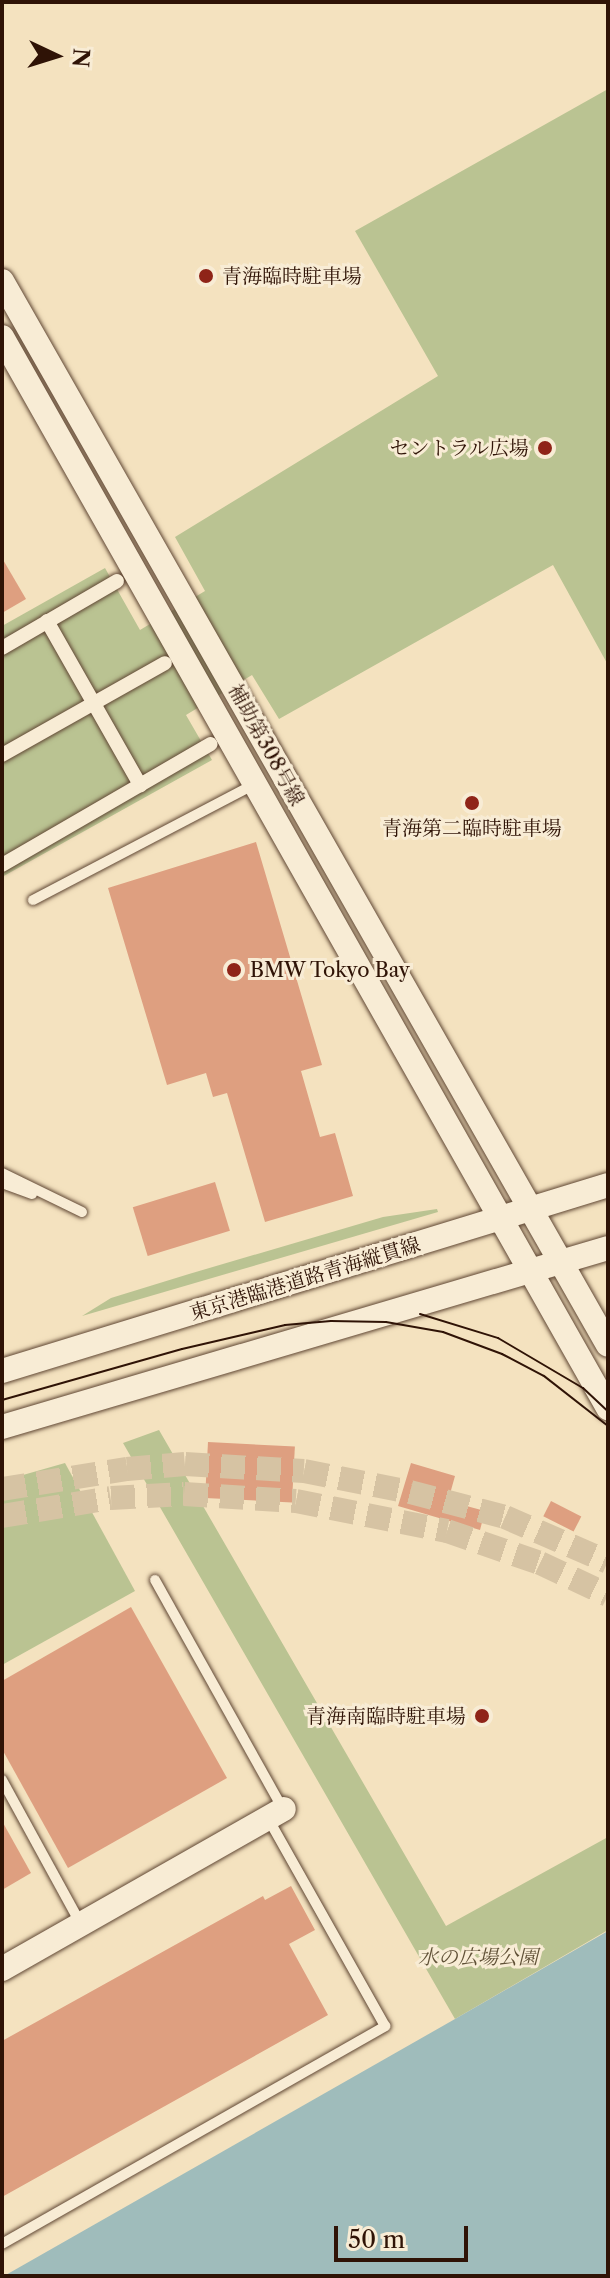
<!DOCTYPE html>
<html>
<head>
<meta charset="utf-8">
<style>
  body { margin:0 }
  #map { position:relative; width:610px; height:2278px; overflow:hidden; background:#f4e2bf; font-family:"Libre Caslon Text","Noto Serif JP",serif }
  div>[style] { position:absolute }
  .green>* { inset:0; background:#bac392 }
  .water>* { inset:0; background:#9fbcbb }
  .building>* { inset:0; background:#de9f80; transform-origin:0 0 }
  .tertiary-tunnel>* { height:24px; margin-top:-12px; transform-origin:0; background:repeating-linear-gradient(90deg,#d6c3a3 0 24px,transparent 0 36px) }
  .roads { filter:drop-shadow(0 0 2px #604734) drop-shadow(0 0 2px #604734) }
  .service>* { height:10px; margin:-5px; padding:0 5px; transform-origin:5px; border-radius:5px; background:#f8ecd5 }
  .pedestrian>* { height:14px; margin:-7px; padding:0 7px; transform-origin:7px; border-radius:7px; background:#f8ecd5 }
  .tertiary>* { height:24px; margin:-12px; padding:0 12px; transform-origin:12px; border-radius:12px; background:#f8ecd5 }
  .tram>* { height:2px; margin:-1px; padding:0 1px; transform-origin:1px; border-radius:1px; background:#2f1306 }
  .dots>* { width:22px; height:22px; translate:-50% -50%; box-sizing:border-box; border:4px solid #f8ecd5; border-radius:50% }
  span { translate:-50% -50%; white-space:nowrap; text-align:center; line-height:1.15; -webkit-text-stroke:6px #f8ecd5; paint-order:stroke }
  .poi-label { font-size:20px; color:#2f1306 }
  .left { translate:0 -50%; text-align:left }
  .right { translate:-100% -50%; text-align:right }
  .street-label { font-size:20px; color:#2f1306 }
  .park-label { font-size:20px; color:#605137; font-style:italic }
  .frame { position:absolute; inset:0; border:4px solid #2f1306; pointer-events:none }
  .north { position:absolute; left:16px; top:16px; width:80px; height:80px; -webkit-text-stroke:6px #f8ecd5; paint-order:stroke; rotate:94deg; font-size:22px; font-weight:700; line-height:32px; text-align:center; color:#2f1306 }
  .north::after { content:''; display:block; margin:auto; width:28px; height:36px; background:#2f1306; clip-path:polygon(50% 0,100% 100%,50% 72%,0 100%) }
  .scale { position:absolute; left:334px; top:2226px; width:134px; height:36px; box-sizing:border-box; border:4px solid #2f1306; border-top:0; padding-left:10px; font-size:24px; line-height:28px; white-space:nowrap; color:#2f1306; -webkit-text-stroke:6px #f8ecd5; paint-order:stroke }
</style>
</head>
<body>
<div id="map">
  <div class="green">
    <div style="clip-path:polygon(608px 89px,608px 665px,553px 565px,279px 719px,252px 675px,186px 715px,212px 760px,2px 877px,2px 626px,105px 568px,140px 630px,205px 591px,175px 537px,438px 376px,355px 231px)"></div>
    <div style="clip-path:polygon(437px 1209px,438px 1212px,82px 1316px,111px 1298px,189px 1274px,383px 1217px)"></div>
    <div style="clip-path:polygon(159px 1430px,446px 1926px,608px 1837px,608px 1930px,455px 2019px,123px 1443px)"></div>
    <div style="clip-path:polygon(65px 1463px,135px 1591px,2px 1665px,2px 1481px)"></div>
  </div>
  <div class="water">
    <div style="clip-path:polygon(608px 1931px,608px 2276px,4px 2276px,455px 2019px)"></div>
  </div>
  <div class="building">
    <div style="clip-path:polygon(2px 558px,26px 599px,2px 613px)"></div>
    <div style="clip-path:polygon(256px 842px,322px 1065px,301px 1071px,320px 1137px,335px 1133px,353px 1196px,265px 1222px,227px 1093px,213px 1097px,206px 1073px,167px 1085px,108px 888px)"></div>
    <div style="left:215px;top:1182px;width:51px;height:86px;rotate:73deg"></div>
    <div style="left:208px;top:1442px;width:87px;height:56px;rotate:3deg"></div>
    <div style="clip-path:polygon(411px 1463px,455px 1476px,448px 1501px,485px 1511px,480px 1530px,398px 1506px)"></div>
    <div style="left:551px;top:1501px;width:34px;height:17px;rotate:27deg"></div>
    <div style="clip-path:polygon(131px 1607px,227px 1778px,68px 1868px,2px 1749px,2px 1681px)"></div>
    <div style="clip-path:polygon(2px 1821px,31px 1873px,2px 1890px)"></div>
    <div style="clip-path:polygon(291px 1886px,315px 1930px,289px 1944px,328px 2015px,2px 2197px,2px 2041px,263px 1896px,265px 1900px)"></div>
  </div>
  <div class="tertiary-tunnel">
    <div style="left:2px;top:1489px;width:127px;rotate:-9.1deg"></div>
    <div style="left:127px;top:1469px;width:58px;rotate:-4.9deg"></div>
    <div style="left:185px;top:1464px;width:119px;rotate:3.4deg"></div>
    <div style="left:304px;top:1471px;width:108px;rotate:11.2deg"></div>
    <div style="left:410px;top:1492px;width:98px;rotate:14.7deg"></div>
    <div style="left:505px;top:1517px;width:112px;rotate:23.6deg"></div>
    <div style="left:2px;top:1516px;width:110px;rotate:-9.4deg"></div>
    <div style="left:111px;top:1498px;width:73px;rotate:-3.1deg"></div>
    <div style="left:184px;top:1494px;width:112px;rotate:3.6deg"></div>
    <div style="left:296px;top:1501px;width:154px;rotate:11.2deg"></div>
    <div style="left:447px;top:1531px;width:98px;rotate:19deg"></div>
    <div style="left:540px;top:1563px;width:75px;rotate:25.2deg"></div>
  </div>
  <div class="roads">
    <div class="service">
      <div style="left:33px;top:900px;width:248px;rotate:-27.6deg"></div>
      <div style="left:2px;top:1173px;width:89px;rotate:26deg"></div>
      <div style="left:2px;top:1183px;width:32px;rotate:20deg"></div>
      <div style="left:155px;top:1580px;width:262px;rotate:60.8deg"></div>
      <div style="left:2px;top:1780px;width:164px;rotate:61.3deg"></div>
      <div style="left:2px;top:2244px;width:441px;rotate:-29.6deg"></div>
      <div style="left:385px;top:2026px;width:239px;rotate:-119.4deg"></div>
    </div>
    <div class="pedestrian">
      <div style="left:47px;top:621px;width:189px;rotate:60.4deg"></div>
      <div style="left:2px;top:648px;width:133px;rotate:-30.2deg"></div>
      <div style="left:2px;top:755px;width:187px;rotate:-29.4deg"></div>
      <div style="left:2px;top:865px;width:241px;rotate:-30.1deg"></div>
    </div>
    <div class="tertiary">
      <div style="left:2px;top:281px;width:1224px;rotate:60.34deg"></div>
      <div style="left:2px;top:337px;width:1231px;rotate:60.5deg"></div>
      <div style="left:2px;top:1371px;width:634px;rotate:-17.06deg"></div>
      <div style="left:2px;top:1427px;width:632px;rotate:-16.46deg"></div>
      <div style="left:2px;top:1969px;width:324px;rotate:-29.6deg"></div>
    </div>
  </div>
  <div class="tram">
    <div style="left:420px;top:1314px;width:82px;rotate:17.1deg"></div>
    <div style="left:498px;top:1338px;width:99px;rotate:30.5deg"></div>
    <div style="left:583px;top:1388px;width:34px;rotate:43deg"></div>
    <div style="left:2px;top:1400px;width:187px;rotate:-15.8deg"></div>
    <div style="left:182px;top:1349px;width:106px;rotate:-13.1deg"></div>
    <div style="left:285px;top:1325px;width:46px;rotate:-5deg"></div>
    <div style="left:331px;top:1321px;width:55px;rotate:1deg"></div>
    <div style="left:386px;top:1322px;width:58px;rotate:10deg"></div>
    <div style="left:443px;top:1332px;width:63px;rotate:20.4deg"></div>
    <div style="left:502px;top:1354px;width:47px;rotate:27.6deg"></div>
    <div style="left:544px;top:1376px;width:81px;rotate:38deg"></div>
  </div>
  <div class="dots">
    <div style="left:206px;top:276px;background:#8f2418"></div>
    <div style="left:545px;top:448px;background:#8f2418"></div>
    <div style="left:472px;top:803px;background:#8f2418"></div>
    <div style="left:234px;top:970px;background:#8f2418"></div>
    <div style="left:482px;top:1716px;background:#8f2418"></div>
  </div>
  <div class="poi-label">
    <span class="left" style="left:222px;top:276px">青海臨時駐車場</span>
    <span class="right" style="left:529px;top:448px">セントラル広場</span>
    <span style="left:472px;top:828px">青海第二臨時駐車場</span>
    <span class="left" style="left:250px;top:970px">BMW Tokyo Bay</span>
    <span class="right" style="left:466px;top:1716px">青海南臨時駐車場</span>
  </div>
  <div class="street-label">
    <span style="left:266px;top:745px;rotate:61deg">補助第308号線</span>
    <span style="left:305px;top:1279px;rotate:-17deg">東京港臨港道路青海縦貫線</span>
  </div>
  <div class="park-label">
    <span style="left:478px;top:1957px">水の広場公園</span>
  </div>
  <div class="frame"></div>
  <div class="north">N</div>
  <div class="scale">50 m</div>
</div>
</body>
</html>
